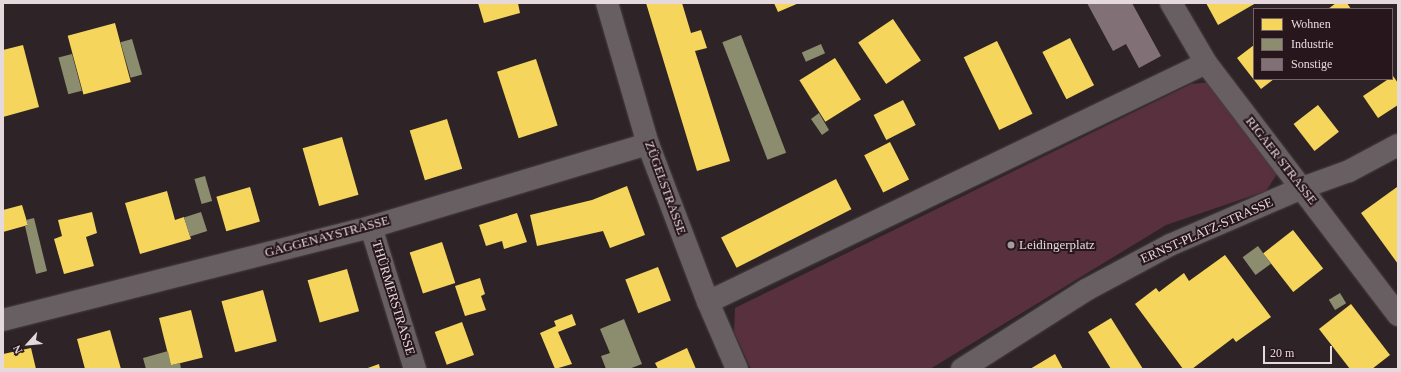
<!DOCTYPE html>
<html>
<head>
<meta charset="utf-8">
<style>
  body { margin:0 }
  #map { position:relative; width:1401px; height:372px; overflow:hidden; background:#2e2427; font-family:"Times New Roman",serif }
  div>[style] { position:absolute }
  .green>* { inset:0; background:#58303e }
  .homes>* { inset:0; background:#f6d55c; transform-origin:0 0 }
  .industry>* { inset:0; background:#8c8c6e; transform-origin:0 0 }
  .building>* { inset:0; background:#817076 }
  .roads { filter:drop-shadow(0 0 1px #473f41) drop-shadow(0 0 1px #473f41) }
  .minor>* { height:22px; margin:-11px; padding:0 11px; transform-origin:11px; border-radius:11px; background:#675f61 }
  .dots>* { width:11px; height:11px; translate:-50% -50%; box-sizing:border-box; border:2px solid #27161c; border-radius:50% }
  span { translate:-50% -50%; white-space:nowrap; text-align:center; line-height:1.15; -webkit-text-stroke:4px #27161c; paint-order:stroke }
  .street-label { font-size:13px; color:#e5d9dc }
  .poi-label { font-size:13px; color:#e5d9dc }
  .left { translate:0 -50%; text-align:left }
  .frame { position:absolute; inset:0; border:4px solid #e5d9dc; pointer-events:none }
  .legend { position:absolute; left:1253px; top:8px; width:140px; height:72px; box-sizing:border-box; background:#27161c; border:1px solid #736469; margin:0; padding:5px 7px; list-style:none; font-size:12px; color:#e5d9dc }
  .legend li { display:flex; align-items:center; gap:8px; height:20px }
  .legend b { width:20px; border:1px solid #736469 }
  .north { position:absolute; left:8px; top:324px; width:40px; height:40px; -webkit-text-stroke:3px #27161c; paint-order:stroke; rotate:243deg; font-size:11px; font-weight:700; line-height:16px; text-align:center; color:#e5d9dc }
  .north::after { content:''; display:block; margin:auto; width:14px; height:18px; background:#e5d9dc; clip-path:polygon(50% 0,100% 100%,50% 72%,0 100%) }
  .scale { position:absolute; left:1263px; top:346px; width:69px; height:18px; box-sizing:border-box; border:2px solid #e5d9dc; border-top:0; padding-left:5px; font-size:12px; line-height:14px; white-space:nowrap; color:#e5d9dc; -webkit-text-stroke:3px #27161c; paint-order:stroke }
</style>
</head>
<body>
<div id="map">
  <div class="green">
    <div style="clip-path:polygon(1212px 82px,1279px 171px,1266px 191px,1166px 225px,930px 369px,751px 369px,734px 332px,735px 308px,1191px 84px)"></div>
  </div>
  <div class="homes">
    <div style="clip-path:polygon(478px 3px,518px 3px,520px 13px,484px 23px)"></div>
    <div style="clip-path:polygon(646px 3px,682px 3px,691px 33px,701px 30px,707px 48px,695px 51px,730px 161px,697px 171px)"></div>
    <div style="clip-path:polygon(774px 3px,799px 3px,778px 12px)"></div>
    <div style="clip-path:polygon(1206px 3px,1256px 3px,1218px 25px)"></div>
    <div style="clip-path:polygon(1336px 3px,1347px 3px,1351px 9px,1328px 9px)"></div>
    <div style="left:893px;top:19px;width:50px;height:42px;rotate:56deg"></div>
    <div style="left:115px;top:23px;width:61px;height:49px;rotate:75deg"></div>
    <div style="left:1070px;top:38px;width:53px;height:31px;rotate:63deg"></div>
    <div style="left:997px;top:41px;width:81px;height:37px;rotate:64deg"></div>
    <div style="clip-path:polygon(23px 45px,39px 107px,3px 117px,3px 50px)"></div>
    <div style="clip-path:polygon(1254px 45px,1254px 79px,1274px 79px,1261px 89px,1237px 58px)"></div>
    <div style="left:835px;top:58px;width:49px;height:42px;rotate:58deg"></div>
    <div style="left:536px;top:59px;width:70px;height:41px;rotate:72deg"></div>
    <div style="clip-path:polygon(1393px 76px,1398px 83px,1398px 105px,1378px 118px,1363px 96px)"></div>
    <div style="left:903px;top:100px;width:28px;height:33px;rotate:63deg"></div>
    <div style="left:1318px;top:105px;width:34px;height:31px;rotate:52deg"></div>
    <div style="left:447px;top:119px;width:52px;height:39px;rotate:73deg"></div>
    <div style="left:342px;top:137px;width:60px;height:41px;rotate:74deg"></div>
    <div style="left:890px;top:142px;width:42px;height:29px;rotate:63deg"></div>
    <div style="left:836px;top:179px;width:34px;height:129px;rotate:63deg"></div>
    <div style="clip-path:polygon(627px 186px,645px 235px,610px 248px,603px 231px,537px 246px,530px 215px,592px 200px)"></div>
    <div style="left:250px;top:187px;width:36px;height:35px;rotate:74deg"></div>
    <div style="clip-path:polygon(1397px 187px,1398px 188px,1398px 264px,1361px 213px)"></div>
    <div style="clip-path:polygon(167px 191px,175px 220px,184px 217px,191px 239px,140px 254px,125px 203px)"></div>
    <div style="clip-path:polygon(22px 205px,28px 225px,3px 232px,3px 210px)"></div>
    <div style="clip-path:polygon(92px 212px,97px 233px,86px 237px,94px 266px,64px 274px,54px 239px,62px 236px,58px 220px)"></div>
    <div style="clip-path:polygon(517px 213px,527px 242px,504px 249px,502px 241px,486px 246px,479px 225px)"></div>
    <div style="left:1293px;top:230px;width:49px;height:38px;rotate:52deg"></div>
    <div style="left:442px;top:242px;width:43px;height:34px;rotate:72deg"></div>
    <div style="clip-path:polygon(1225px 255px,1271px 317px,1236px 342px,1233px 338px,1192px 369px,1183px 369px,1135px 304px,1156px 288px,1159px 292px,1184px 273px,1189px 281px)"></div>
    <div style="left:658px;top:267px;width:36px;height:35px;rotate:69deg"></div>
    <div style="left:347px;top:269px;width:44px;height:41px;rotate:74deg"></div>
    <div style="clip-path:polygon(480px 278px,485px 294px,481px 296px,486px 310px,465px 316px,455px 286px)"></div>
    <div style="left:263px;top:290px;width:53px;height:43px;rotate:75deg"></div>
    <div style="clip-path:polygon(1351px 304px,1390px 355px,1372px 369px,1350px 369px,1319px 329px)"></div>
    <div style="left:191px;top:310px;width:49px;height:33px;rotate:76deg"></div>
    <div style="clip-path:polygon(572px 314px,576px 325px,558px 332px,572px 364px,555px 369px,540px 333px,556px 326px,554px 321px)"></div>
    <div style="clip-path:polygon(1111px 318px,1143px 369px,1111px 369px,1088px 332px)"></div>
    <div style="left:462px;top:322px;width:35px;height:29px;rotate:70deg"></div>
    <div style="clip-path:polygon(110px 330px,121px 369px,85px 369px,77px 339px)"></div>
    <div style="clip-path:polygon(31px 348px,36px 369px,3px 369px,3px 354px)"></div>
    <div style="clip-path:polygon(687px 348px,696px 369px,658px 369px,655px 363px)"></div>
    <div style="clip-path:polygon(1055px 354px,1063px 369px,1030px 369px)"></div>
    <div style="clip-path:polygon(379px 364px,380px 369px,365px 369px)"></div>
  </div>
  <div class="industry">
    <div style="left:741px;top:35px;width:126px;height:20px;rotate:69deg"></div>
    <div style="left:132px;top:39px;width:37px;height:12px;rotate:74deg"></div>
    <div style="left:821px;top:44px;width:10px;height:21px;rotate:66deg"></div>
    <div style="left:72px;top:54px;width:38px;height:14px;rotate:75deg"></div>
    <div style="clip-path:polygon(819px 113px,829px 130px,822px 135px,811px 119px)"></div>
    <div style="left:205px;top:176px;width:26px;height:11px;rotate:74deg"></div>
    <div style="left:201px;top:212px;width:20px;height:18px;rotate:72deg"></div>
    <div style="clip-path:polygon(34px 218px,47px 271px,36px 274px,25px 226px,28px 225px,26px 220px)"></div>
    <div style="left:1258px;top:246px;width:22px;height:19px;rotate:54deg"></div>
    <div style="left:1340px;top:293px;width:12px;height:13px;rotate:59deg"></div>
    <div style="clip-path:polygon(624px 319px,642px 364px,629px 369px,606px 369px,601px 356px,610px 353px,600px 329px)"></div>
    <div style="clip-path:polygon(168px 351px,171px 365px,180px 363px,181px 369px,146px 369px,143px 358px)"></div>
  </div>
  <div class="building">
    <div style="clip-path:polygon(1087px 3px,1132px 3px,1161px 56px,1139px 68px,1126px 44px,1113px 51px)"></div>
  </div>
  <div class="roads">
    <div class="minor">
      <div style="left:607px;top:3px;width:147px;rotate:73.8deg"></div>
      <div style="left:648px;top:144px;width:169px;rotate:69.2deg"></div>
      <div style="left:708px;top:302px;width:73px;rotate:66.6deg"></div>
      <div style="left:1171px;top:3px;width:69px;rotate:59.7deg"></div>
      <div style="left:1206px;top:63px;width:317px;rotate:52.7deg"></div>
      <div style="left:371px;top:227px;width:149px;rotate:72.8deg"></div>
      <div style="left:708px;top:302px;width:552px;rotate:-25.64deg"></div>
      <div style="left:3px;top:320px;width:380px;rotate:-14.2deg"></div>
      <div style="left:371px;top:227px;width:289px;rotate:-16.7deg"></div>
      <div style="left:962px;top:369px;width:147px;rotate:-32.5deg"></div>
      <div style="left:1086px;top:290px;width:95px;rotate:-28.2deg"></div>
      <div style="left:1170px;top:245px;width:144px;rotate:-23.4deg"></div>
      <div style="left:1302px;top:188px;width:50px;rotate:-19.9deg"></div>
      <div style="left:1349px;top:171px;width:55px;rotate:-28deg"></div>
    </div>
  </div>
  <div class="dots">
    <div style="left:1011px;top:245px;background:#a59a9d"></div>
  </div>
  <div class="street-label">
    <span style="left:1281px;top:161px;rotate:52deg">RIGAER STRASSE</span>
    <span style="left:665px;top:188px;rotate:70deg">ZÜGELSTRASSE</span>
    <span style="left:1207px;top:231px;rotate:-24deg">ERNST-PLATZ-STRASSE</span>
    <span style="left:327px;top:237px;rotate:-15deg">GAGGENAYSTRASSE</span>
    <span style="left:393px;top:298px;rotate:73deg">THÜRMERSTRASSE</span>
  </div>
  <div class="poi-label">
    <span class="left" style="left:1019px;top:245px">Leidingerplatz</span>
  </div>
  <div class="frame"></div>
  <ul class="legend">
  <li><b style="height:11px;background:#f6d55c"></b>Wohnen</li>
  <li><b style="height:11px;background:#8c8c6e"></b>Industrie</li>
  <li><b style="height:11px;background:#817076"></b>Sonstige</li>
  </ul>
  <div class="north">N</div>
  <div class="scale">20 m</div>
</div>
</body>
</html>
